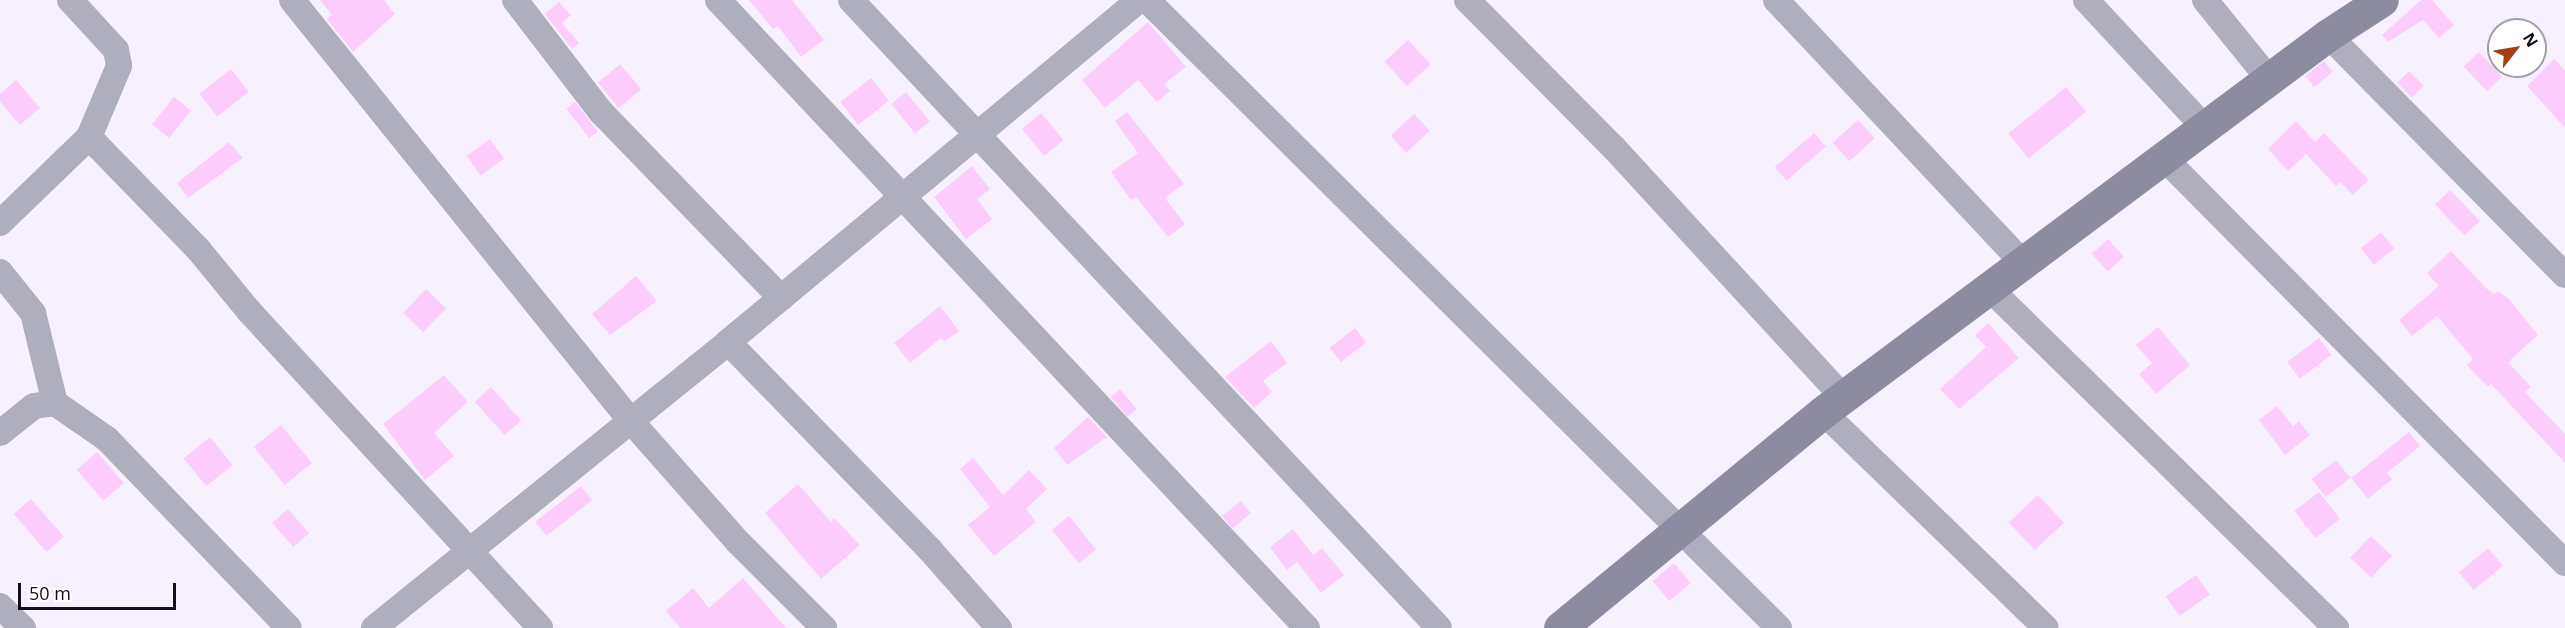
<!DOCTYPE html>
<html>
<head>
<meta charset="utf-8">
<style>
  body { margin:0 }
  #map { position:relative; width:2565px; height:628px; overflow:hidden; background:#f7f1ff; font-family:"Open Sans",sans-serif }
  div>[style] { position:absolute }
  .building>* { inset:0; background:#fcccfd; transform-origin:0 0 }
  .street>* { height:26px; margin:-13px; padding:0 13px; transform-origin:13px; border-radius:13px; background:#aeaebd }
  .secondary>* { height:33px; margin:-16.5px; padding:0 16.5px; transform-origin:16.5px; border-radius:16.5px; background:#8c8ba2 }
  span { translate:-50% -50%; white-space:nowrap; text-align:center; line-height:1.15; -webkit-text-stroke:4.5px #fff; paint-order:stroke }
  .north { position:absolute; left:2487px; top:18px; width:60px; height:60px; box-sizing:border-box; background:#fff; border:2px solid #a19fa4; border-radius:50%; rotate:59deg; font-size:16px; font-weight:700; line-height:24px; text-align:center; color:#150f1b }
  .north::after { content:''; display:block; margin:auto; width:21px; height:27px; background:#a4400b; clip-path:polygon(50% 0,100% 100%,50% 72%,0 100%) }
  .scale { position:absolute; left:18px; top:583px; width:158px; height:27px; box-sizing:border-box; border:3px solid #150f1b; border-top:0; padding-left:8px; font-size:18px; line-height:21px; white-space:nowrap; color:#150f1b; -webkit-text-stroke:4px #fff; paint-order:stroke }
</style>
</head>
<body>
<div id="map">
  <div class="building">
    <div style="clip-path:polygon(320px 0,384px 0,395px 14px,353px 52px,327px 19px,332px 15px)"></div>
    <div style="clip-path:polygon(749px 0,792px 0,824px 40px,801px 57px,778px 26px,773px 29px)"></div>
    <div style="clip-path:polygon(2421px 0,2432px 0,2454px 25px,2439px 38px,2423px 20px,2388px 42px,2382px 35px)"></div>
    <div style="clip-path:polygon(559px 2px,571px 15px,562px 23px,579px 43px,572px 49px,545px 14px)"></div>
    <div style="clip-path:polygon(1148px 22px,1186px 67px,1164px 84px,1170px 91px,1157px 102px,1138px 80px,1105px 108px,1082px 80px)"></div>
    <div style="left:1408px;top:40px;width:33px;height:32px;rotate:47deg"></div>
    <div style="left:2479px;top:52px;width:34px;height:21px;rotate:47deg"></div>
    <div style="clip-path:polygon(2554px 59px,2565px 70px,2565px 128px,2527px 86px)"></div>
    <div style="left:2324px;top:61px;width:14px;height:24px;rotate:51deg"></div>
    <div style="left:620px;top:64px;width:33px;height:29px;rotate:50deg"></div>
    <div style="left:231px;top:69px;width:29px;height:40px;rotate:52deg"></div>
    <div style="left:2409px;top:71px;width:21px;height:17px;rotate:45deg"></div>
    <div style="left:871px;top:78px;width:29px;height:39px;rotate:52deg"></div>
    <div style="clip-path:polygon(16px 80px,40px 108px,20px 125px,0 102px,0 94px)"></div>
    <div style="left:2066px;top:87px;width:32px;height:74px;rotate:51deg"></div>
    <div style="left:906px;top:92px;width:38px;height:19px;rotate:51deg"></div>
    <div style="left:174px;top:97px;width:22px;height:35px;rotate:39deg"></div>
    <div style="left:575px;top:102px;width:37px;height:11px;rotate:52deg"></div>
    <div style="clip-path:polygon(1127px 112px,1184px 184px,1165px 198px,1185px 224px,1168px 237px,1136px 197px,1131px 200px,1111px 172px,1138px 153px,1115px 121px)"></div>
    <div style="left:1041px;top:113px;width:35px;height:25px;rotate:50deg"></div>
    <div style="left:1414px;top:114px;width:23px;height:32px;rotate:47deg"></div>
    <div style="left:1858px;top:120px;width:25px;height:34px;rotate:48deg"></div>
    <div style="clip-path:polygon(2296px 121px,2315px 142px,2324px 133px,2369px 180px,2353px 195px,2340px 182px,2336px 186px,2306px 154px,2288px 171px,2268px 149px)"></div>
    <div style="left:1814px;top:133px;width:18px;height:52px;rotate:49deg"></div>
    <div style="left:490px;top:139px;width:24px;height:29px;rotate:54deg"></div>
    <div style="clip-path:polygon(229px 142px,243px 158px,188px 198px,177px 183px)"></div>
    <div style="clip-path:polygon(972px 166px,990px 189px,977px 199px,992px 219px,966px 239px,934px 197px)"></div>
    <div style="left:2450px;top:190px;width:43px;height:21px;rotate:46deg"></div>
    <div style="left:2381px;top:232px;width:21px;height:26px;rotate:51deg"></div>
    <div style="left:2108px;top:239px;width:24px;height:22px;rotate:48deg"></div>
    <div style="clip-path:polygon(2451px 251px,2486px 288px,2494px 294px,2498px 291px,2509px 299px,2538px 335px,2508px 362px,2531px 387px,2525px 392px,2565px 434px,2565px 463px,2491px 384px,2488px 387px,2467px 365px,2473px 359px,2437px 316px,2412px 336px,2399px 320px,2439px 286px,2427px 273px)"></div>
    <div style="clip-path:polygon(636px 276px,657px 301px,610px 335px,592px 314px)"></div>
    <div style="left:426px;top:289px;width:28px;height:33px;rotate:44deg"></div>
    <div style="clip-path:polygon(940px 306px,959px 331px,944px 342px,941px 338px,910px 363px,894px 343px)"></div>
    <div style="clip-path:polygon(1988px 323px,2019px 358px,1959px 409px,1940px 389px,1986px 347px,1975px 335px)"></div>
    <div style="clip-path:polygon(2158px 327px,2190px 365px,2156px 394px,2139px 374px,2152px 363px,2136px 345px)"></div>
    <div style="left:1355px;top:328px;width:18px;height:32px;rotate:52deg"></div>
    <div style="left:2319px;top:338px;width:21px;height:40px;rotate:53deg"></div>
    <div style="clip-path:polygon(1271px 341px,1287px 363px,1263px 381px,1272px 392px,1254px 408px,1225px 377px)"></div>
    <div style="clip-path:polygon(444px 375px,468px 402px,434px 433px,454px 456px,425px 480px,383px 424px)"></div>
    <div style="left:491px;top:387px;width:45px;height:22px;rotate:48deg"></div>
    <div style="left:1120px;top:389px;width:26px;height:12px;rotate:50deg"></div>
    <div style="clip-path:polygon(2277px 406px,2293px 426px,2299px 421px,2310px 435px,2285px 455px,2259px 420px)"></div>
    <div style="clip-path:polygon(1088px 417px,1107px 437px,1067px 465px,1054px 448px)"></div>
    <div style="left:281px;top:425px;width:49px;height:35px;rotate:51deg"></div>
    <div style="clip-path:polygon(2409px 432px,2420px 446px,2387px 473px,2392px 479px,2368px 499px,2351px 478px)"></div>
    <div style="left:210px;top:437px;width:36px;height:34px;rotate:51deg"></div>
    <div style="left:97px;top:452px;width:41px;height:27px;rotate:49deg"></div>
    <div style="clip-path:polygon(973px 458px,1003px 495px,1029px 470px,1047px 489px,1026px 509px,1036px 522px,994px 556px,968px 525px,990px 507px,960px 469px)"></div>
    <div style="left:2336px;top:460px;width:23px;height:31px;rotate:52deg"></div>
    <div style="clip-path:polygon(798px 484px,831px 522px,834px 518px,860px 545px,821px 579px,765px 513px)"></div>
    <div style="left:581px;top:486px;width:18px;height:58px;rotate:52deg"></div>
    <div style="left:2319px;top:492px;width:34px;height:31px;rotate:52deg"></div>
    <div style="left:2038px;top:495px;width:38px;height:40px;rotate:47deg"></div>
    <div style="left:31px;top:499px;width:50px;height:23px;rotate:49deg"></div>
    <div style="left:1241px;top:501px;width:16px;height:24px;rotate:52deg"></div>
    <div style="left:288px;top:509px;width:32px;height:21px;rotate:49deg"></div>
    <div style="left:1069px;top:516px;width:43px;height:22px;rotate:51deg"></div>
    <div style="clip-path:polygon(1293px 529px,1313px 555px,1322px 548px,1344px 575px,1321px 593px,1297px 562px,1287px 570px,1270px 547px)"></div>
    <div style="left:2371px;top:536px;width:29px;height:30px;rotate:44deg"></div>
    <div style="left:2488px;top:548px;width:23px;height:38px;rotate:50deg"></div>
    <div style="left:1674px;top:563px;width:26px;height:28px;rotate:50deg"></div>
    <div style="left:2196px;top:575px;width:24px;height:37px;rotate:55deg"></div>
    <div style="clip-path:polygon(743px 578px,786px 628px,680px 628px,666px 611px,693px 588px,709px 608px)"></div>
  </div>
  <div class="street">
    <div style="left:70px;top:0;width:68px;rotate:47.4deg"></div>
    <div style="left:116px;top:50px;width:16px;rotate:79deg"></div>
    <div style="left:119px;top:66px;width:77px;rotate:112.9deg"></div>
    <div style="left:89px;top:137px;width:156px;rotate:45.8deg"></div>
    <div style="left:198px;top:249px;width:80px;rotate:50.6deg"></div>
    <div style="left:249px;top:311px;width:430px;rotate:47.4deg"></div>
    <div style="left:292px;top:0;width:539px;rotate:51.17deg"></div>
    <div style="left:630px;top:420px;width:163px;rotate:48.5deg"></div>
    <div style="left:738px;top:542px;width:122px;rotate:45deg"></div>
    <div style="left:515px;top:0;width:141px;rotate:52.5deg"></div>
    <div style="left:601px;top:112px;width:259px;rotate:45.9deg"></div>
    <div style="left:718px;top:0;width:861px;rotate:46.84deg"></div>
    <div style="left:851px;top:0;width:860px;rotate:46.88deg"></div>
    <div style="left:1147px;top:0;width:891px;rotate:44.82deg"></div>
    <div style="left:1467px;top:0;width:209px;rotate:45.2deg"></div>
    <div style="left:1614px;top:148px;width:338px;rotate:47.4deg"></div>
    <div style="left:1776px;top:0;width:361px;rotate:46.8deg"></div>
    <div style="left:2086px;top:0;width:175px;rotate:47.1deg"></div>
    <div style="left:2205px;top:0;width:102px;rotate:51deg"></div>
    <div style="left:2328px;top:35px;width:337px;rotate:45.4deg"></div>
    <div style="left:2164px;top:158px;width:570px;rotate:45.28deg"></div>
    <div style="left:0;top:223px;width:124px;rotate:-44deg"></div>
    <div style="left:0;top:272px;width:53px;rotate:51.2deg"></div>
    <div style="left:33px;top:313px;width:93px;rotate:76.3deg"></div>
    <div style="left:1989px;top:288px;width:486px;rotate:44.4deg"></div>
    <div style="left:728px;top:342px;width:291px;rotate:45.8deg"></div>
    <div style="left:931px;top:551px;width:103px;rotate:48.6deg"></div>
    <div style="left:1823px;top:412px;width:310px;rotate:44.1deg"></div>
    <div style="left:0;top:433px;width:43px;rotate:-38.5deg"></div>
    <div style="left:34px;top:406px;width:21px;rotate:-8deg"></div>
    <div style="left:55px;top:403px;width:63px;rotate:34.7deg"></div>
    <div style="left:107px;top:439px;width:262px;rotate:46.1deg"></div>
    <div style="left:0;top:606px;width:32px;rotate:44deg"></div>
    <div style="left:374px;top:628px;width:455px;rotate:-38.9deg"></div>
    <div style="left:728px;top:342px;width:535px;rotate:-39.76deg"></div>
  </div>
  <div class="secondary">
    <div style="left:1560px;top:628px;width:340px;rotate:-39.4deg"></div>
    <div style="left:1823px;top:412px;width:630px;rotate:-36.74deg"></div>
    <div style="left:2328px;top:35px;width:64px;rotate:-32.9deg"></div>
  </div>
  <div class="north">N</div>
  <div class="scale">50 m</div>
</div>
</body>
</html>
